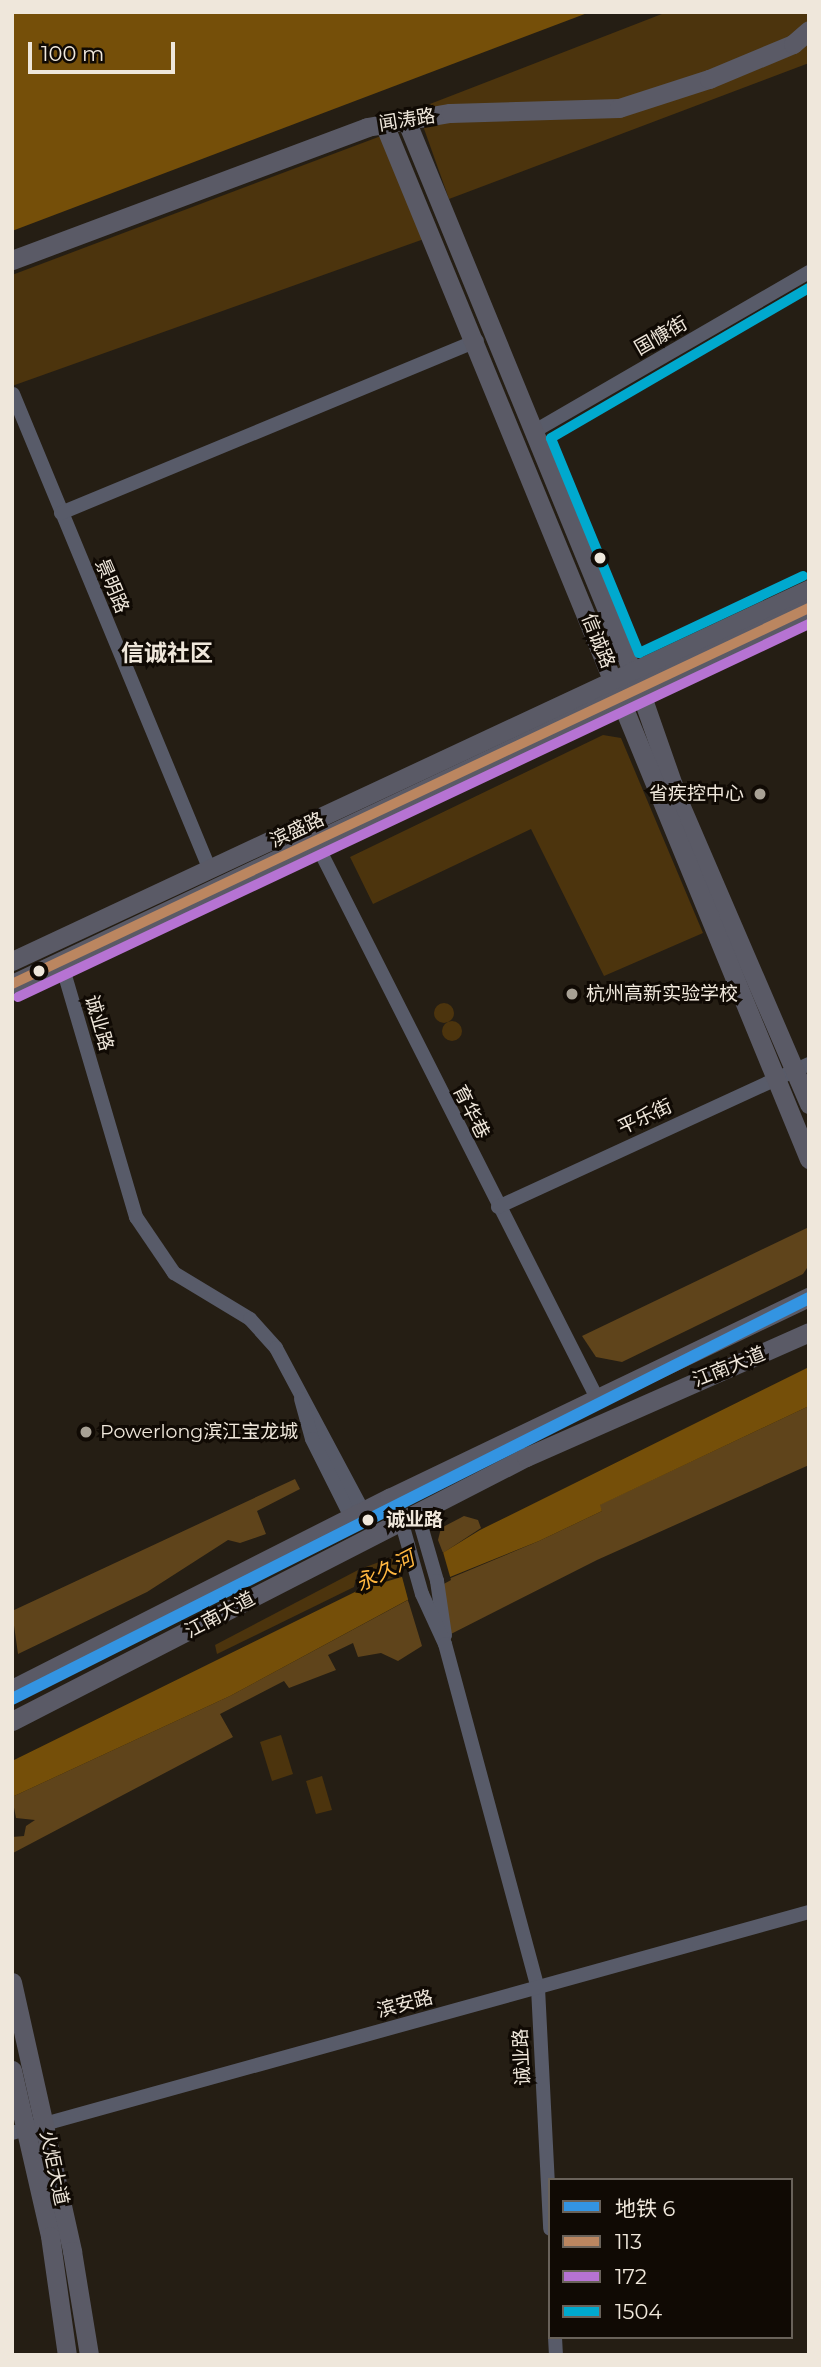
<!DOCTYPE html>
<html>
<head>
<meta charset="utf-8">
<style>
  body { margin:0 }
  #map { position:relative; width:821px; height:2367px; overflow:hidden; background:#251e14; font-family:Montserrat,"Noto Sans SC",sans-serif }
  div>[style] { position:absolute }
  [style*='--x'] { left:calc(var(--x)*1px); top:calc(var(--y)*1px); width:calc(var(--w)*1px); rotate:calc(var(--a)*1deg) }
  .green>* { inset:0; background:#4c340d }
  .round { border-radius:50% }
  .forest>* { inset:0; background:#5f441b }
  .water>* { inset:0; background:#754f09 }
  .pier>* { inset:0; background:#251e14 }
  .minor>* { height:14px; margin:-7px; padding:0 7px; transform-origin:7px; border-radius:7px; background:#585b69 }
  .major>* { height:19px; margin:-9.5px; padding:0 9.5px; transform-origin:9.5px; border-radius:9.5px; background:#5a5a66 }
  .bus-1>* { height:10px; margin:-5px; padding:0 5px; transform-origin:5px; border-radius:5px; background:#bb8660 }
  .bus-2>* { height:10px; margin:-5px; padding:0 5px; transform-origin:5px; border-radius:5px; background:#b673d3 }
  .bus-3>* { height:10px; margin:-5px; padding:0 5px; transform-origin:5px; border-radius:5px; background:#00a9ce }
  .metro-1>* { height:12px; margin:-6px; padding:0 6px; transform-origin:6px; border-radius:6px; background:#3394e2 }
  .dots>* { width:19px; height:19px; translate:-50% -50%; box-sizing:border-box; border:4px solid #100a04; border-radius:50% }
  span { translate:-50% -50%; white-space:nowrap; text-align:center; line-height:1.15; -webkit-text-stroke:6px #100a04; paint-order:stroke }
  .street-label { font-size:19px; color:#efe7db }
  .poi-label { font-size:19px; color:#efe7db }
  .right { translate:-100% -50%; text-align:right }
  .left { translate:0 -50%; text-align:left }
  .stop-label { font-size:19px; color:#efe7db; font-weight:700 }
  .water-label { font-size:21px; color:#ffb740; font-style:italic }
  .quarter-label { font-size:23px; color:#efe7db; font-weight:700 }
  .frame { position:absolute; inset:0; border:14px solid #efe7db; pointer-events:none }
  .legend { position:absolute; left:548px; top:2178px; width:245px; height:161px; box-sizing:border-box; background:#100a04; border:2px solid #69625a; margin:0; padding:9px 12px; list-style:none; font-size:21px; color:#efe7db }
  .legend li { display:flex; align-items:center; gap:14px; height:35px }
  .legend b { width:35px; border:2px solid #69625a }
  .scale { position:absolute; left:28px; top:42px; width:147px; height:32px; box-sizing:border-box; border:4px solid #efe7db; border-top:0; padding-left:9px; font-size:21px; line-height:24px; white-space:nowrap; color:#efe7db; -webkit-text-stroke:5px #100a04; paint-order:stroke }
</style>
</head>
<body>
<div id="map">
  <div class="green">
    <i style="clip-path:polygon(667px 12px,809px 12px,809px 63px,449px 199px,417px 109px)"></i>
    <i style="clip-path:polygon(381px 136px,424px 239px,12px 386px,12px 275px)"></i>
    <i style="clip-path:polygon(603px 735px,621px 738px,703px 933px,604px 976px,531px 829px,373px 904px,350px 857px)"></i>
    <i class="round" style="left:434px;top:1003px;width:20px;height:20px"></i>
    <i class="round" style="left:442px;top:1021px;width:20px;height:20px"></i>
    <i style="clip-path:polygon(390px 1558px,398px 1562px,402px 1575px,361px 1587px,363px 1568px)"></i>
    <i style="clip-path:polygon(358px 1570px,354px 1587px,217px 1654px,215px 1645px)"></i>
    <i style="clip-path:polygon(281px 1735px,293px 1774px,272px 1781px,260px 1742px)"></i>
    <i style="clip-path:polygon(322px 1776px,332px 1810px,316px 1814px,306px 1781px)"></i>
  </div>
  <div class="forest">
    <i style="clip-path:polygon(809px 1227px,809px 1265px,803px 1274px,622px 1362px,596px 1357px,582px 1336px)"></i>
    <i style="clip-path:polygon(809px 1406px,809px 1465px,597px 1560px,449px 1635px,441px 1582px,539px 1541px,602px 1511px,599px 1505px)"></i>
    <i style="clip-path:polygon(295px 1479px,300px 1489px,257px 1511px,266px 1534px,240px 1543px,228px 1540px,147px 1592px,18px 1654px,12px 1611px)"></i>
    <i style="clip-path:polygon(464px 1516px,478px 1520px,481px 1528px,443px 1553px,438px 1540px,441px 1528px)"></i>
    <i style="clip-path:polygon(408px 1600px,422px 1646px,398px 1661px,381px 1653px,358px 1657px,353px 1643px,328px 1655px,336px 1670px,289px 1688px,284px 1681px,220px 1714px,233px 1737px,13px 1853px,12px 1837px,24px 1836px,26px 1826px,35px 1820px,16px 1818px,12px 1797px,230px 1696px)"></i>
  </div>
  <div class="water">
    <i style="clip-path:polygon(12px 12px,590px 12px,12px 231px)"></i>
    <i style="clip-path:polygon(809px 1367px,807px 1407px,600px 1505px,602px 1511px,539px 1541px,450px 1577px,230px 1696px,12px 1797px,12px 1761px,361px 1589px,405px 1576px,480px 1530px)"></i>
  </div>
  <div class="pier">
    <i style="clip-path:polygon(443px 1552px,451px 1580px,409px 1603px,401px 1573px)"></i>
  </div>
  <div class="minor">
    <i style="--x:13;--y:394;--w:515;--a:67.52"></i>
    <i style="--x:533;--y:432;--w:319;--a:-30.1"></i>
    <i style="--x:61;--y:513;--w:450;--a:-22.5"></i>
    <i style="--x:315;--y:841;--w:624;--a:63.15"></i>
    <i style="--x:61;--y:962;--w:266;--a:73.6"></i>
    <i style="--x:136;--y:1217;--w:68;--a:55.8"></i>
    <i style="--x:174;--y:1273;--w:89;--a:31.2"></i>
    <i style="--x:250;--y:1319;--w:39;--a:48"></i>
    <i style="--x:276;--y:1348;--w:185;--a:61.9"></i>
    <i style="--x:498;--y:1207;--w:342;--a:-24.7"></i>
    <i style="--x:301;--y:1399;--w:41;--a:74.6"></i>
    <i style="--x:312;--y:1439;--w:87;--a:63.4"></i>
    <i style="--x:417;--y:1512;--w:72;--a:73.8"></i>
    <i style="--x:437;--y:1581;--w:55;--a:81.6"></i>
    <i style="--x:401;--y:1520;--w:77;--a:74.2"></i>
    <i style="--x:422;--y:1594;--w:55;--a:65.3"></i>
    <i style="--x:445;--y:1644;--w:356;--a:74.9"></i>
    <i style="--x:538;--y:1988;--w:241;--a:87.1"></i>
    <i style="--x:12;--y:2133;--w:827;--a:-15.5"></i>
    <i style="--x:555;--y:2337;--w:18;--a:87"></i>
  </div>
  <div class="major">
    <i style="--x:406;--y:120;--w:614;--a:67.7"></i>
    <i style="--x:639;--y:688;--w:121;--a:70.7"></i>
    <i style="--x:679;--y:802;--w:329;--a:66.7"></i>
    <i style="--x:384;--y:124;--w:1119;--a:67.68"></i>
    <i style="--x:12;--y:260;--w:379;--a:-20.5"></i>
    <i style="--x:367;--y:127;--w:84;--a:-9.6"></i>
    <i style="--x:450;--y:113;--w:169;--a:-1.7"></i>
    <i style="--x:619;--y:108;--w:95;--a:-17.9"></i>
    <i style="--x:709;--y:79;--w:91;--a:-22.6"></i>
    <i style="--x:793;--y:44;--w:21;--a:-41"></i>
    <i style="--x:12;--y:961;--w:880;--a:-25.02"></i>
    <i style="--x:12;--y:984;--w:881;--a:-25.26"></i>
    <i style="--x:12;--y:1689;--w:423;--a:-26.9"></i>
    <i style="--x:389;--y:1498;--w:466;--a:-25.6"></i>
    <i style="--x:12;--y:1721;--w:578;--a:-27.19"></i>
    <i style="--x:526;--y:1457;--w:309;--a:-23.8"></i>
    <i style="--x:12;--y:1982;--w:276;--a:77.4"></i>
    <i style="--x:72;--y:2251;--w:105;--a:80.7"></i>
    <i style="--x:12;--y:2070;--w:170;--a:77.1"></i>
    <i style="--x:50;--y:2236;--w:120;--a:81.9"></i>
  </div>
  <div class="bus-1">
    <i style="--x:12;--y:984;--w:881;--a:-25.26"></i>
  </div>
  <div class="bus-2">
    <i style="--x:18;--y:997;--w:875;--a:-25.25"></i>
  </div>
  <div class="bus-3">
    <i style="--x:803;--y:576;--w:181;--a:154.8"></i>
    <i style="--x:639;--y:653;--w:232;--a:-112.3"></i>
    <i style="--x:551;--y:438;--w:298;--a:-30.2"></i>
  </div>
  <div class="metro-1">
    <i style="--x:12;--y:1699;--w:892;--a:-26.71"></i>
  </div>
  <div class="dots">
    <i style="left:600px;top:558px;background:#efe7db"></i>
    <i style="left:760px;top:794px;background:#a8a195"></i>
    <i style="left:39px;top:971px;background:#efe7db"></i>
    <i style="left:572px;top:994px;background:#a8a195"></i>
    <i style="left:86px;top:1432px;background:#a8a195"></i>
    <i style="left:368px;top:1520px;background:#efe7db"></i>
  </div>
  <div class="street-label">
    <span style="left:407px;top:120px;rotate:-9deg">闻涛路</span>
    <span style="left:661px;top:336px;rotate:-30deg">国慷街</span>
    <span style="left:112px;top:586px;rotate:67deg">景明路</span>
    <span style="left:598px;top:641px;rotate:68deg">信诚路</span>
    <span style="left:297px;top:830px;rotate:-25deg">滨盛路</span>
    <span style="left:99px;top:1023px;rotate:74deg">诚业路</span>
    <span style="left:471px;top:1112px;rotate:63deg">育华巷</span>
    <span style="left:645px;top:1117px;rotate:-25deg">平乐街</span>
    <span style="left:729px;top:1367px;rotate:-22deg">江南大道</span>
    <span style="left:220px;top:1615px;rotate:-28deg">江南大道</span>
    <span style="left:405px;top:2004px;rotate:-15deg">滨安路</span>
    <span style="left:522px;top:2057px;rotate:-93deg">诚业路</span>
    <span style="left:54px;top:2168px;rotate:78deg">火炬大道</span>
  </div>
  <div class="poi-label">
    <span class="right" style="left:744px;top:794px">省疾控中心</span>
    <span class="left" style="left:586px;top:994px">杭州高新实验学校</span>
    <span class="left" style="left:100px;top:1432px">Powerlong滨江宝龙城</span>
  </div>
  <div class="stop-label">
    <span class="left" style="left:386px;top:1520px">诚业路</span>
  </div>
  <div class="water-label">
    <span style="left:385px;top:1571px;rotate:-27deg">永久河</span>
  </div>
  <div class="quarter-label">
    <span style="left:167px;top:653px">信诚社区</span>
  </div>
  <div class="frame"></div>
  <ul class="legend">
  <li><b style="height:9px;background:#3394e2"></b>地铁 6</li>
  <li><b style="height:9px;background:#bb8660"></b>113</li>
  <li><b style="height:9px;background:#b673d3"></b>172</li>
  <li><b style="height:9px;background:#00a9ce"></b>1504</li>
  </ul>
  <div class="scale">100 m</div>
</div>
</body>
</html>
